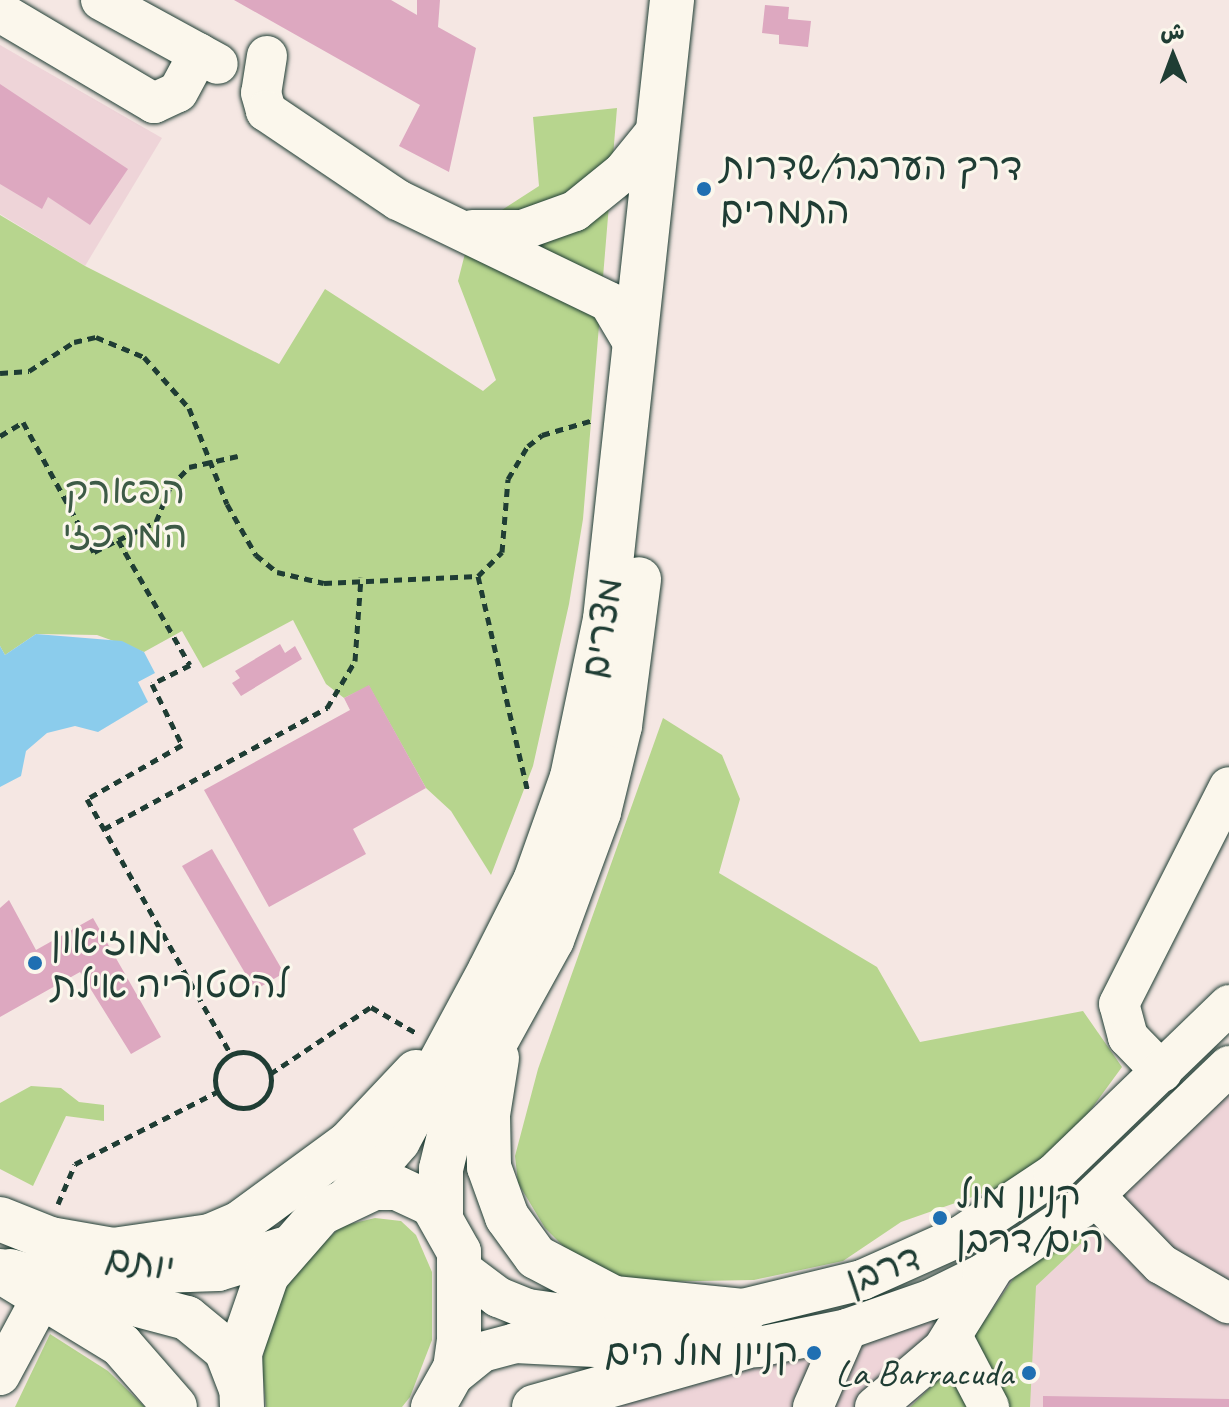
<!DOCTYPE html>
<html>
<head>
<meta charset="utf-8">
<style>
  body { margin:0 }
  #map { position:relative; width:1229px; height:1407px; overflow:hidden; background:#f5e7e3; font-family:Caveat,"Playpen Sans Arabic","Playpen Sans Hebrew",sans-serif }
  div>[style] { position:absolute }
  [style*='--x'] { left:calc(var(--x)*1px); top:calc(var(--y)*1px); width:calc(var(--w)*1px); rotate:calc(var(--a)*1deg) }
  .built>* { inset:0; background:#eed4d8 }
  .green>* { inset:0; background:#b7d58e }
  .water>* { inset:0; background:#8bccec }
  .building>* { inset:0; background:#dda8c0 }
  .path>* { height:5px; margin-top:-2.5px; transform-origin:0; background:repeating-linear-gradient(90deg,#1f3d34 0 8px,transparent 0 14px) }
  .path>.ring { margin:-2.5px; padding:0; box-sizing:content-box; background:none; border:5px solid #1f3d34; border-radius:50% }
  .roads { filter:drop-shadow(0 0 2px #1f3d34) drop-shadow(0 0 2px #1f3d34) }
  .minor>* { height:40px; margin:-20px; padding:0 20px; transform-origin:20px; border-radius:20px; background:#fbf7ec }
  .major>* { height:44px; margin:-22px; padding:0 22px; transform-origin:22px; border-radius:22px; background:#fbf7ec }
  .highway>* { height:44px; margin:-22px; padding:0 22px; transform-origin:22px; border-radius:22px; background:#fbf7ec }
  .dots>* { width:22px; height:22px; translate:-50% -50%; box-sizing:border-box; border:4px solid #fbf7ec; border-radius:50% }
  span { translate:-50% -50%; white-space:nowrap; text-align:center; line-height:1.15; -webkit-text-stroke:6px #fbf7ec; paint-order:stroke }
  .poi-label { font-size:38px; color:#1f3d34 }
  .left { translate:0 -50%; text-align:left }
  .right { translate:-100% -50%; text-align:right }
  .park-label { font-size:38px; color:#3d5b46 }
  .street-label { font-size:38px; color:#1f3d34 }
  .north { position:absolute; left:1133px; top:16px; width:80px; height:80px; -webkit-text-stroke:6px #fbf7ec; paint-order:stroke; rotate:359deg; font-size:22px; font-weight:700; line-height:32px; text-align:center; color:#1f3d34 }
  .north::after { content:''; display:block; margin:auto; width:28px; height:36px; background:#1f3d34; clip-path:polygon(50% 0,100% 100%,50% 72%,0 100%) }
</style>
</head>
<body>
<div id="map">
  <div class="built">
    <i style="clip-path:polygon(0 45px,162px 138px,85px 266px,0 214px)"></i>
    <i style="clip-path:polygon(1229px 1080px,1229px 1407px,555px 1407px,928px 1309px)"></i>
  </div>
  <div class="green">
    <i style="clip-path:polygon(617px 108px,583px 519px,569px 604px,533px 766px,491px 875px,451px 811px,426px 788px,369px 686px,344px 698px,326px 684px,293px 620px,203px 668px,182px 631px,144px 652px,97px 635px,36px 634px,5px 655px,0 646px,0 215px,85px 266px,279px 364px,325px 289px,483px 391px,496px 380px,458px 281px,471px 230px,539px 186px,533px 117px)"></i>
    <i style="clip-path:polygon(663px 718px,722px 755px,740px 799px,719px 873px,877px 967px,920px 1042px,1083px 1011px,1122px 1067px,1081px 1123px,1018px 1181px,901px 1222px,843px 1261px,754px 1280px,643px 1282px,617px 1276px,565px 1248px,545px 1228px,518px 1183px,515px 1156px,538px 1069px)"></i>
    <i style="clip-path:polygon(31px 1086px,61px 1088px,79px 1102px,104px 1105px,104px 1121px,66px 1116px,33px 1186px,0 1169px,0 1103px)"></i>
    <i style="clip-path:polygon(375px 1218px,401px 1221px,416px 1235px,432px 1272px,432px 1340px,410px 1397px,402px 1407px,266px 1407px,262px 1363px,270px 1316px,290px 1273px,342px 1226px)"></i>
    <i style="clip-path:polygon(1078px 1230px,1086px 1239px,1036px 1286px,1030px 1407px,910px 1407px,954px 1365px,1020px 1269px)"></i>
    <i style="clip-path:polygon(50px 1334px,108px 1371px,145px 1407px,15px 1407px)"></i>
  </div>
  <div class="water">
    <i style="clip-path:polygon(36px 634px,122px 641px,144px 652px,155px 673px,138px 682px,148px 702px,98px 732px,75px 726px,47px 733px,26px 751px,21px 776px,0 787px,0 646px,5px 655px)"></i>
  </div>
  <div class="building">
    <i style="clip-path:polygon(234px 0,391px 0,417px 15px,417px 0,440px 0,438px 27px,476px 48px,449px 172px,399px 146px,420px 105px)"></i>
    <i style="clip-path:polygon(765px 5px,789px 7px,788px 19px,811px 21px,808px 47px,779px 44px,779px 35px,762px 33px)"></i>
    <i style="clip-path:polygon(0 84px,128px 169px,90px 225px,48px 197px,42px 209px,0 184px)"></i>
    <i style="clip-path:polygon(280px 644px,285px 653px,295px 646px,302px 659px,241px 696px,232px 683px,240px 678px,235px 671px)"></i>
    <i style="clip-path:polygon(369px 685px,426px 788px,353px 829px,366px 854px,269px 907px,204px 790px,350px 710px,344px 698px)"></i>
    <i style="clip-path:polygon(212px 849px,284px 973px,255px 990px,182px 866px)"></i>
    <i style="clip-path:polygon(9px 900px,36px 950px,93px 918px,161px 1037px,131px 1054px,80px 972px,0 1017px,0 908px)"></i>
    <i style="clip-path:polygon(1043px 1396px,1229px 1399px,1229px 1407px,1043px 1407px)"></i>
  </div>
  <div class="path">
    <i style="--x:0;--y:373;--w:29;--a:-4"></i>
    <i style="--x:29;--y:371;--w:54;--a:-32.8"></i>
    <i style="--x:74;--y:342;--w:23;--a:-13"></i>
    <i style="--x:96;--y:337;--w:52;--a:22.6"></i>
    <i style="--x:144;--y:357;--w:68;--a:48.6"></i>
    <i style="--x:189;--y:408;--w:103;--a:68.4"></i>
    <i style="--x:227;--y:504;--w:59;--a:60.4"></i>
    <i style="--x:256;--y:555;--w:27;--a:39"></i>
    <i style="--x:277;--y:572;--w:48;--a:13.2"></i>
    <i style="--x:324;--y:583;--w:154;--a:-2.6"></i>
    <i style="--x:478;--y:576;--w:34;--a:-45"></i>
    <i style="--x:502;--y:552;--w:73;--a:-85.3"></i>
    <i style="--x:508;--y:479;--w:39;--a:-59"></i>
    <i style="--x:528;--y:446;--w:18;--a:-38"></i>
    <i style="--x:542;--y:435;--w:53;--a:-16.4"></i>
    <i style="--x:0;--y:436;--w:27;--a:-31"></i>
    <i style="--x:23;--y:422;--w:148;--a:61.4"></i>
    <i style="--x:94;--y:552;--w:27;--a:-27"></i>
    <i style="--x:118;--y:540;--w:144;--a:60.1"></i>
    <i style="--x:190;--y:665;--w:42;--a:153.4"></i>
    <i style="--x:152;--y:684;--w:68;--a:63.8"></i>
    <i style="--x:182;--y:745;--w:109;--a:150.4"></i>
    <i style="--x:87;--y:799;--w:294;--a:60.6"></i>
    <i style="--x:118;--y:540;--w:42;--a:-25.3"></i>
    <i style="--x:156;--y:522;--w:38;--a:-68"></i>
    <i style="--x:170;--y:487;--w:28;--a:-46"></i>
    <i style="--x:189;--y:467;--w:50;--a:-12.7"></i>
    <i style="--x:478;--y:576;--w:222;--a:77"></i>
    <i style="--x:104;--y:829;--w:254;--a:-28.5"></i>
    <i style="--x:327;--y:708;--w:55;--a:-59.2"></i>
    <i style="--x:355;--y:661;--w:84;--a:-85.9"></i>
    <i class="ring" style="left:215px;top:1052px;width:51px;height:51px"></i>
    <i style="--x:270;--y:1074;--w:121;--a:-33.6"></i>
    <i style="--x:371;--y:1007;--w:54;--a:29.9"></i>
    <i style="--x:58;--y:1204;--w:43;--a:-67"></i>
    <i style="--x:75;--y:1164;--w:159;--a:-26.9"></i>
  </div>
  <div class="roads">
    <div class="minor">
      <i style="--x:101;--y:0;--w:133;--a:28.7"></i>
      <i style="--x:0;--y:12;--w:179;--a:30.6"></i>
      <i style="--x:154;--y:103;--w:26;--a:-25"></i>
      <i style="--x:178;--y:92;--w:44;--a:-61.7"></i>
      <i style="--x:267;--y:56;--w:37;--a:99"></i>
      <i style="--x:261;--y:93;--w:19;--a:74"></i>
      <i style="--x:266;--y:111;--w:159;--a:34"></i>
      <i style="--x:398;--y:200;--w:234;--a:25.8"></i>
      <i style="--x:609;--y:302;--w:51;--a:59.4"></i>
      <i style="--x:472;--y:230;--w:50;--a:0"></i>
      <i style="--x:522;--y:230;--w:56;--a:-19.7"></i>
      <i style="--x:575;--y:211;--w:62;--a:-39.1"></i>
      <i style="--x:623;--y:172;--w:55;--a:-50.9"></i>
      <i style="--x:1162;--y:1072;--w:49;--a:-134.2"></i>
      <i style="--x:1128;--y:1037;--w:34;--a:-105"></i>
      <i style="--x:1119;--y:1004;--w:243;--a:-63.1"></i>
      <i style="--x:1095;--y:1196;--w:95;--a:45.9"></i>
      <i style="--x:1161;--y:1264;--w:78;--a:30.2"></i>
      <i style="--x:462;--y:1270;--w:45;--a:36.9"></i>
      <i style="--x:498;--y:1297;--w:32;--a:22"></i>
      <i style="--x:528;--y:1309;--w:85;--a:8.1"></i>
      <i style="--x:612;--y:1321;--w:90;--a:-1.3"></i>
      <i style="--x:702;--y:1319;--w:165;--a:-13.7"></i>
      <i style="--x:862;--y:1280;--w:108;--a:-24"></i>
      <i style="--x:961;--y:1236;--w:112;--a:-33.7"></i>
      <i style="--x:1054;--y:1174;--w:243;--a:-44"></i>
      <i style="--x:953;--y:1338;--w:78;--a:62.4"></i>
      <i style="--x:0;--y:1375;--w:91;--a:-61.7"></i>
      <i style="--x:450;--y:1378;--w:41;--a:-39.1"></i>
      <i style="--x:482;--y:1352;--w:34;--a:-15"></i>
      <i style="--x:515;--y:1343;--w:180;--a:2.9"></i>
      <i style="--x:695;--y:1352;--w:63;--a:-4.5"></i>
      <i style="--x:758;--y:1347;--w:91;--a:-11.4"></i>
      <i style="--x:847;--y:1329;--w:88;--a:-19.3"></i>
      <i style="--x:930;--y:1300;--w:59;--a:-26.1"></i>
      <i style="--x:983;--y:1274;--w:118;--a:-34"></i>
      <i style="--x:1081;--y:1208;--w:205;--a:-43.8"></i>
      <i style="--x:813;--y:1407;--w:85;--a:-66.4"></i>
      <i style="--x:875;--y:1407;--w:89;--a:-40.5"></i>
      <i style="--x:943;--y:1349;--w:97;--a:-58.1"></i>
    </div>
    <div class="major">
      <i style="--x:0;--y:1219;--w:100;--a:21.7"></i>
      <i style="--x:93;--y:1256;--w:69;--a:12.6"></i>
      <i style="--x:160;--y:1271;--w:58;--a:-2"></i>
      <i style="--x:218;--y:1269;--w:69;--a:-16.9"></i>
      <i style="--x:10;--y:1271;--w:183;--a:14.9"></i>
      <i style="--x:187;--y:1318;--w:50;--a:39.4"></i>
      <i style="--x:226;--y:1350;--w:39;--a:69"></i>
    </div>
    <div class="highway">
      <i style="--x:497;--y:1058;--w:58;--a:99"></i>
      <i style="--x:488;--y:1115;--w:52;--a:88.9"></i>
      <i style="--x:489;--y:1167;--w:53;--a:70.2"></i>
      <i style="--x:507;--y:1217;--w:49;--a:54.1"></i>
      <i style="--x:536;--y:1257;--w:88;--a:27.7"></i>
      <i style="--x:614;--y:1298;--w:132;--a:5.7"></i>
      <i style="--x:349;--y:1198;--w:75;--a:-49.3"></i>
      <i style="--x:398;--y:1141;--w:194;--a:-61.7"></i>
      <i style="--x:490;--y:970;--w:100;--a:-63.2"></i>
      <i style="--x:535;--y:881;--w:110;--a:-70.4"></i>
      <i style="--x:572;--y:777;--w:161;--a:-78.2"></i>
      <i style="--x:605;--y:619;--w:623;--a:-83.82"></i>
      <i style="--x:441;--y:1214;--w:45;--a:-90"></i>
      <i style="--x:441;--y:1169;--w:51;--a:-76.5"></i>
      <i style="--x:453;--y:1119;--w:205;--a:-61.1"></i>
      <i style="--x:552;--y:940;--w:136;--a:-69.8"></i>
      <i style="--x:599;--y:812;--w:89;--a:-76.3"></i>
      <i style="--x:620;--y:726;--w:148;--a:-82.6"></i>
      <i style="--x:50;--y:1239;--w:64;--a:9.9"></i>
      <i style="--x:113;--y:1250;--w:98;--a:-8.2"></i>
      <i style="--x:210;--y:1236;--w:33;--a:-23"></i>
      <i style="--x:240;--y:1223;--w:134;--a:-36.2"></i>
      <i style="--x:348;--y:1144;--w:99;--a:-46.6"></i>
      <i style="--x:0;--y:1271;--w:142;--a:31.4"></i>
      <i style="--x:121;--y:1345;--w:82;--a:48.9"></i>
      <i style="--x:242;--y:1407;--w:54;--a:-92.1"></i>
      <i style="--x:240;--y:1353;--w:83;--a:-70.9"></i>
      <i style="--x:267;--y:1275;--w:82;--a:-48.9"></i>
      <i style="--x:321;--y:1213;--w:59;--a:-25.3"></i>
      <i style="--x:374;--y:1188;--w:23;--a:0"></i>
      <i style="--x:397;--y:1188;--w:38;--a:25"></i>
      <i style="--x:432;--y:1204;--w:55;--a:60.6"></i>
      <i style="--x:459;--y:1252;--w:88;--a:90"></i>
      <i style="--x:459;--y:1340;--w:28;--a:98"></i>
      <i style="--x:455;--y:1368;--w:45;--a:119.4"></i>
      <i style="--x:534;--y:1407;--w:217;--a:-15.8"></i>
    </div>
  </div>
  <div class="dots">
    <i style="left:704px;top:189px;background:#1f6fb2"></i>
    <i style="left:35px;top:963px;background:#1f6fb2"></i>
    <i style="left:940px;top:1218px;background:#1f6fb2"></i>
    <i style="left:814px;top:1353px;background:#1f6fb2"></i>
    <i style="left:1029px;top:1373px;background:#1f6fb2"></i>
  </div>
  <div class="poi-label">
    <span class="left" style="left:720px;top:189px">דרך הערבה/שדרות<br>התמרים</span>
    <span class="left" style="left:51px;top:963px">מוזיאון<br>להסטוריה אילת</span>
    <span class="left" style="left:956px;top:1218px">קניון מול<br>הים/דרבן</span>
    <span class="right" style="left:798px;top:1353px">קניון מול הים</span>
    <span class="right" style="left:1013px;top:1373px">La Barracuda</span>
  </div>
  <div class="park-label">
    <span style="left:125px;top:513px">הפארק<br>המרכזי</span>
  </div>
  <div class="street-label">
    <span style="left:602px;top:628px;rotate:-81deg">מצרים</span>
    <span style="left:140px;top:1263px;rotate:9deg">יותם</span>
    <span style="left:883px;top:1269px;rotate:-20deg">דרבן</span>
  </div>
  <div class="north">ش</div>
</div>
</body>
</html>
